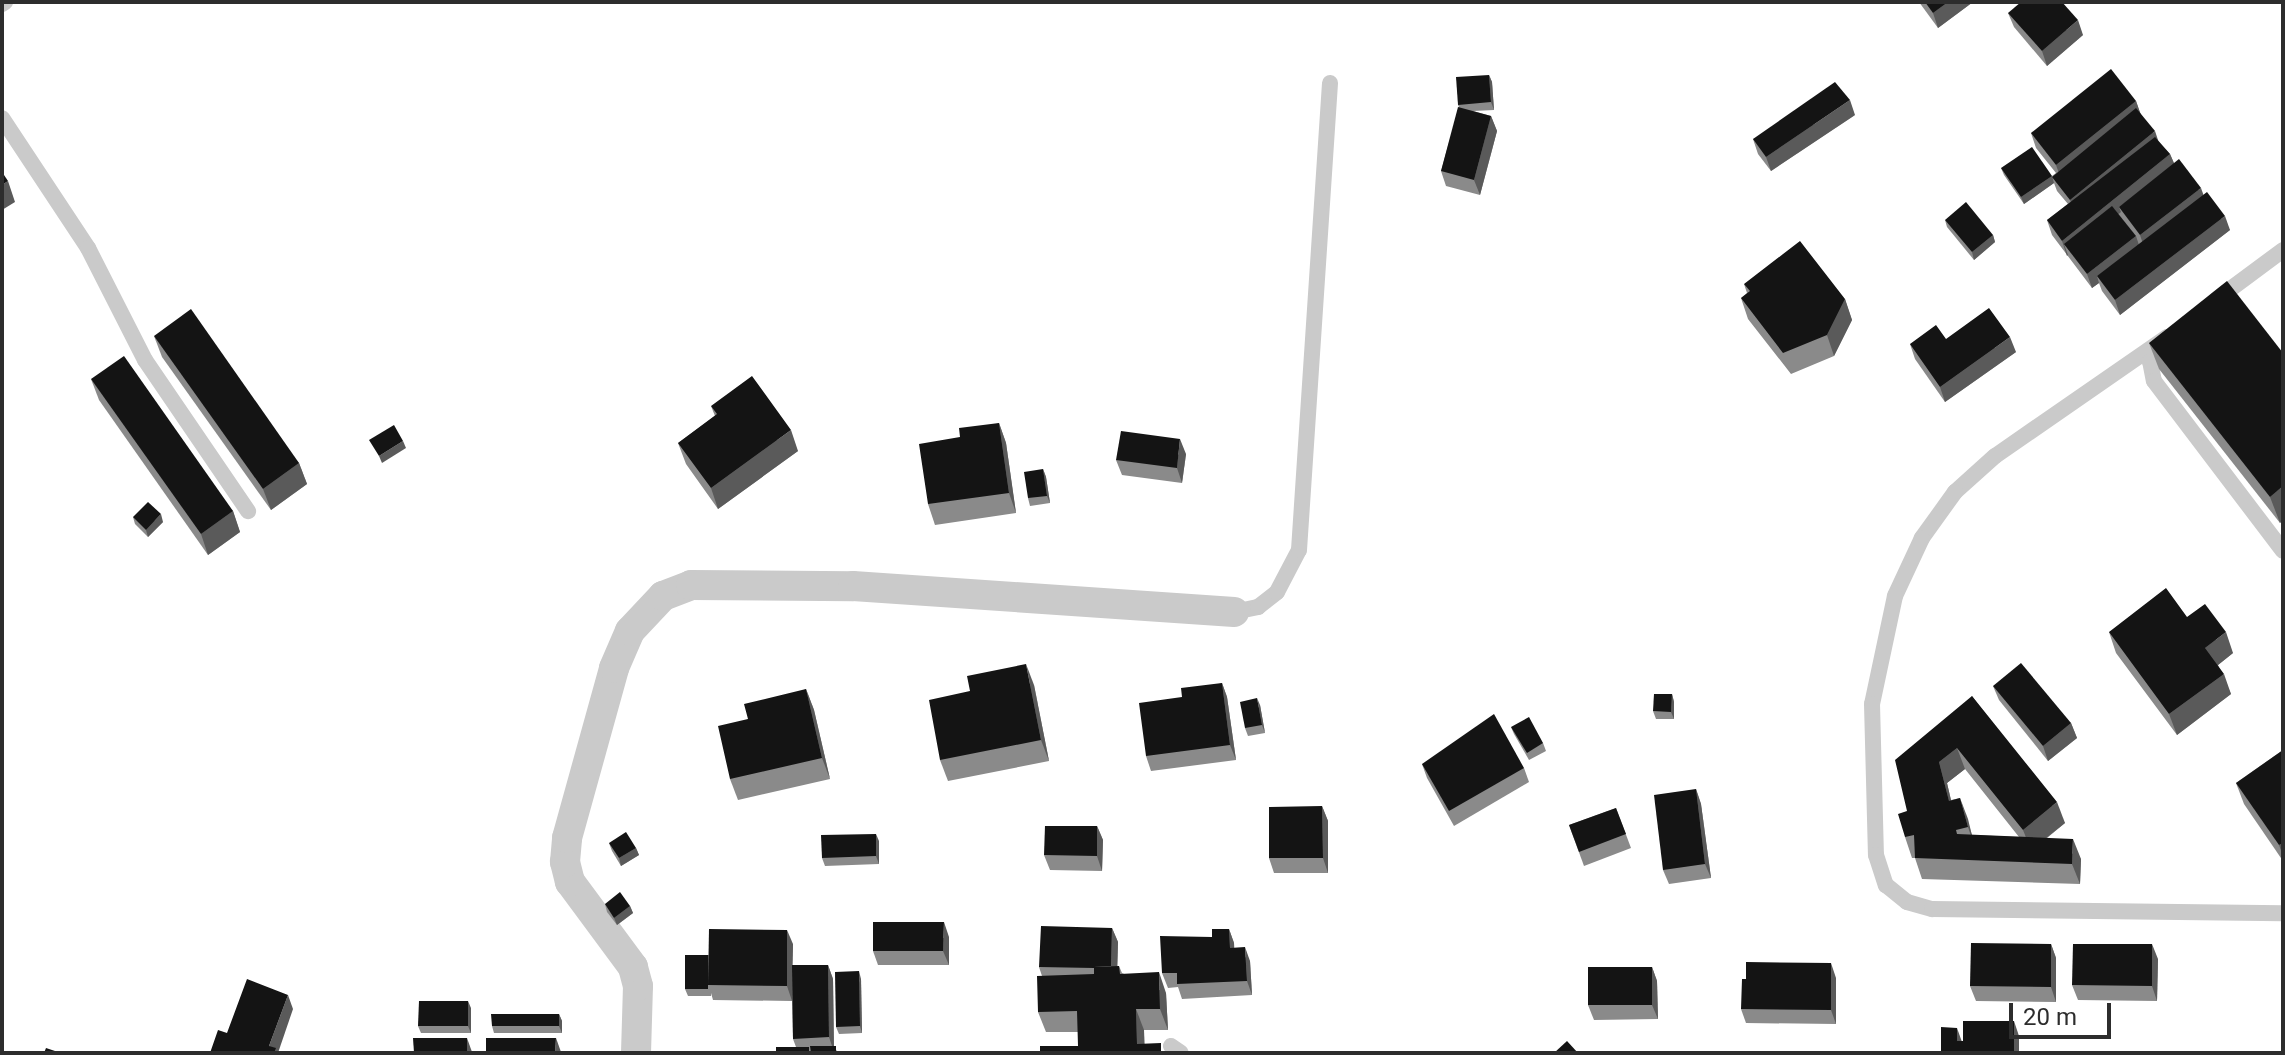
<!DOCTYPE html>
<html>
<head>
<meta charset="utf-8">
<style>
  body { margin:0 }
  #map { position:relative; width:2285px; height:1055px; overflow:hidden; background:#fff; font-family:Roboto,sans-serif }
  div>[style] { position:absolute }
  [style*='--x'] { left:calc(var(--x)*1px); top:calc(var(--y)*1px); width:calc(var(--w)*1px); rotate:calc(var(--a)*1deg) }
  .service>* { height:16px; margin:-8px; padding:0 8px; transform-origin:8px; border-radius:8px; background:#cacaca }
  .minor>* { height:30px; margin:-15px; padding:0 15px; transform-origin:15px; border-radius:15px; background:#cacaca }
  .wall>* { inset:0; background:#8a8a8a }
  .shaded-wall>* { inset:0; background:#5a5a5a }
  .building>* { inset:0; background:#141414 }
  span { translate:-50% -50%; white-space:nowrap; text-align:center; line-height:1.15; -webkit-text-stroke:8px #fff; paint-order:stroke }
  .frame { position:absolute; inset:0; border:4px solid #2d2d2d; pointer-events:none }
  .scale { position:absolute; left:2009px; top:1003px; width:102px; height:36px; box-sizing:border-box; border:4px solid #2d2d2d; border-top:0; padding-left:10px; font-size:24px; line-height:28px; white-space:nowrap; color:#2d2d2d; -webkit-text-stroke:6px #fff; paint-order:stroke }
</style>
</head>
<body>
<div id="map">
  <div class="service">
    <i style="--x:2;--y:4;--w:4;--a:-34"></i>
    <i style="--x:2;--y:118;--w:156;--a:56.5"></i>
    <i style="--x:88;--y:248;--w:126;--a:63"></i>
    <i style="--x:145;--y:360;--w:183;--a:55.7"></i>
    <i style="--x:2217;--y:299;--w:82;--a:-36.6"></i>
    <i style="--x:2167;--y:337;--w:209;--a:145.3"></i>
    <i style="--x:1995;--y:456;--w:54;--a:138"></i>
    <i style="--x:1955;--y:492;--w:57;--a:125.7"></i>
    <i style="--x:1922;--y:538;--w:64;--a:115"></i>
    <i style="--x:1895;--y:596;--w:110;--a:102"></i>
    <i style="--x:1872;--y:704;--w:151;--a:88.5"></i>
    <i style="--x:1876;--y:855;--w:32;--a:72"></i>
    <i style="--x:1886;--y:885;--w:27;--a:39"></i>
    <i style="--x:1907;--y:902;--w:26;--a:16"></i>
    <i style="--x:1932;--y:909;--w:351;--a:0.7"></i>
    <i style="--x:2159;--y:347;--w:17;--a:123"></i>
    <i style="--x:2150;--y:361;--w:20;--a:79"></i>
    <i style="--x:2154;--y:381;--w:213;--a:52.8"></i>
    <i style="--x:1234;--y:612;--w:25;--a:-12"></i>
    <i style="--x:1258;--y:607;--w:24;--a:-38"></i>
    <i style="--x:1277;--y:592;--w:47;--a:-62.4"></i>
    <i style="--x:1299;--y:550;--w:468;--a:-86.2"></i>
    <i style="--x:1171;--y:1046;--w:12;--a:35"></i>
  </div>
  <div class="minor">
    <i style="--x:636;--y:1053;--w:67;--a:-88.3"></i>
    <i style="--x:638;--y:986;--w:20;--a:-105"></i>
    <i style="--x:633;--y:967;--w:106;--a:-126.5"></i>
    <i style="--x:570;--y:882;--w:21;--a:-104"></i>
    <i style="--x:565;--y:862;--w:24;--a:-85"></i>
    <i style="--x:567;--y:838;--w:176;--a:-74.5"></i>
    <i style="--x:614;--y:668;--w:40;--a:-66.6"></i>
    <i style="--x:630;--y:631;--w:48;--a:-46.7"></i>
    <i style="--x:663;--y:596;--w:30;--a:-21"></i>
    <i style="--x:691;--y:585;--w:162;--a:0.4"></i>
    <i style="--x:853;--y:586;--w:382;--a:3.9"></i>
  </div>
  <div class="wall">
    <i style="clip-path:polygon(1919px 2px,1973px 2px,1938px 28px)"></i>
    <i style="clip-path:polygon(2008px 13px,2083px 35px,2047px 66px,2014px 27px)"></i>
    <i style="clip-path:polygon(1489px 75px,1492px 82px,1494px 110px,1473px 111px,1491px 116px,1497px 131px,1480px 195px,1446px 186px,1441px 171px,1459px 107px,1458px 105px)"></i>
    <i style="clip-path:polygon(2136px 101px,2140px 113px,2158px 141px,2170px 154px,2174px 163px,2203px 195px,2230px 230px,2120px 315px,2102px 291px,2099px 283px,2092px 288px,2052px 235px,2047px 220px,2068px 204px,2057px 191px,2054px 183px,2024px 204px,2004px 175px,2001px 168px,2052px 176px,2056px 173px,2036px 148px,2031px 133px)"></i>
    <i style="clip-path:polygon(1855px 115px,1771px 171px,1758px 154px,1753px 139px)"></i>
    <i style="clip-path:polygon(1945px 220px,1993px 235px,1995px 242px,1974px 260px,1947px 227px)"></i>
    <i style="clip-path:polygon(1744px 284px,1845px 299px,1852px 320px,1834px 356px,1791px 374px,1748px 319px,1741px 298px,1747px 293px)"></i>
    <i style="clip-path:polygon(154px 336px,299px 463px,307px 484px,271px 510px,162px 357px)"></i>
    <i style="clip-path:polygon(1946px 339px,2016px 352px,1945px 402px,1915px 359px,1910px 344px)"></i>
    <i style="clip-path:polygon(2149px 343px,2283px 353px,2280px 523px,2159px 369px)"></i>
    <i style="clip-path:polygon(91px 379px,233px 511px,240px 532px,208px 555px,99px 400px)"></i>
    <i style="clip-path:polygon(711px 406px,798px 451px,718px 509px,686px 464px,678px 443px,715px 416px)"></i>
    <i style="clip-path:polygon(999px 423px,1006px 443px,1016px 513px,935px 525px,928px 504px,960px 437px)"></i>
    <i style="clip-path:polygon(1186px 454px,1182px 483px,1122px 475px,1116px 460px)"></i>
    <i style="clip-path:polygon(1043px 469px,1046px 477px,1050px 503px,1030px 506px,1028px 498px)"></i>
    <i style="clip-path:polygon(133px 517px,163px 522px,148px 537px,135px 524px)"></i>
    <i style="clip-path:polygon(2187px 617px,2233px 653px,2218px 665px,2231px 694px,2177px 735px,2116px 653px,2109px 632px)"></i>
    <i style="clip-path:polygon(1222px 683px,1227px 697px,1236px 760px,1151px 771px,1146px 756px,1182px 697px)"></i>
    <i style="clip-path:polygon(1034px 685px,1049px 761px,948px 781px,940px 760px,970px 691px)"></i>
    <i style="clip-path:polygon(1993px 686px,2071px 723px,2077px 738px,2048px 761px,1999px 700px)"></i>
    <i style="clip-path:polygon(806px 689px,814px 710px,830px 779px,738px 800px,730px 779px,748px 719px)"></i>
    <i style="clip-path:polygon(1672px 694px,1674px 702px,1674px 719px,1656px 719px,1653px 711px)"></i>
    <i style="clip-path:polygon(evenodd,1972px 696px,2065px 823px,2047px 838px,2081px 859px,2080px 884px,1922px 879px,1915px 858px,1912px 858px,1905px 837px,1907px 811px,1972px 696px,1965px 769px,2019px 837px,1972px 835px,1960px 798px,1951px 800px,1947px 783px,1965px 769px)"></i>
    <i style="clip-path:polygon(1260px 705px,1265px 733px,1248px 736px,1245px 728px)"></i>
    <i style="clip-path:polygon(1511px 727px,1543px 743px,1546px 751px,1529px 760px,1514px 734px)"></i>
    <i style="clip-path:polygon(2283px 750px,2283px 861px,2244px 804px,2236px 783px)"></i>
    <i style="clip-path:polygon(1422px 764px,1524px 768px,1529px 782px,1454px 826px,1427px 778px)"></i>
    <i style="clip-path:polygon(1696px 789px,1701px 804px,1711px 878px,1669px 884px,1663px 870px)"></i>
    <i style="clip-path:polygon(1322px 806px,1328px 821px,1328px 873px,1274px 873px,1269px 858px)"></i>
    <i style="clip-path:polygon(1616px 808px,1631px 848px,1584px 866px,1569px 825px)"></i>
    <i style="clip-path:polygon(1097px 826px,1103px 840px,1102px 871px,1050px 870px,1044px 855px)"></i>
    <i style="clip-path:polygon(879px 841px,879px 864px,825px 866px,822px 858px)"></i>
    <i style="clip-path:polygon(609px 843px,636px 848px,639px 855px,621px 866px,612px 851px)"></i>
    <i style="clip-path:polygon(605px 904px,630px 906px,633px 913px,617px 925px,607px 912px)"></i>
    <i style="clip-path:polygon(1112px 928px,1118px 942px,1117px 966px,1119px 966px,1122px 973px,1166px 993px,1168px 1030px,1144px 1030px,1144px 1044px,1078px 1046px,1078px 1032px,1046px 1032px,1038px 1012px,1042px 976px,1039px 967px)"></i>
    <i style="clip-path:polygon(1229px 929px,1234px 943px,1234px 948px,1250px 961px,1252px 995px,1182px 999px,1178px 987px,1168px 988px,1162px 973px,1212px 937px)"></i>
    <i style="clip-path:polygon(949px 937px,949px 965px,878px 965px,873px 951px)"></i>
    <i style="clip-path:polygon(793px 944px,792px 965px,828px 965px,833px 979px,834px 1046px,838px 1053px,776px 1053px,796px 1047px,793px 1039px,792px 1001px,713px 1000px,711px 993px,711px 996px,688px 996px,685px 989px,708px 955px)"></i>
    <i style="clip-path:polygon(2051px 944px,2056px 958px,2056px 1002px,1976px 1001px,1970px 986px)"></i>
    <i style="clip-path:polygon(2158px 959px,2157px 1001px,2078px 1000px,2072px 985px)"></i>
    <i style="clip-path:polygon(1652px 967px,1657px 981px,1658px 1019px,1594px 1020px,1588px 1005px)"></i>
    <i style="clip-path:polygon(1836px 978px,1836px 1024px,1746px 1023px,1741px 1009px)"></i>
    <i style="clip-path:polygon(861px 979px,862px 1033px,839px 1034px,836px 1027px)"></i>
    <i style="clip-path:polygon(471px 1008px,471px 1033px,421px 1033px,418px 1026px)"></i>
    <i style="clip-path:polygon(559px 1014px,562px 1021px,562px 1033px,494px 1033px,492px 1026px)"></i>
  </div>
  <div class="shaded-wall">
    <i style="clip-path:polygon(1948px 2px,1973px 2px,1938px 28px,1933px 13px)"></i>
    <i style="clip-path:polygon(2078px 20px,2083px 35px,2047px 66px,2042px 51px)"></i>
    <i style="clip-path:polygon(1489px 75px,1492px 82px,1494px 110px,1491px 102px)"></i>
    <i style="clip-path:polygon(1850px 100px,1855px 115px,1771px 171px,1766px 157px)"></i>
    <i style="clip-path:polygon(2136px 101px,2141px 115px,2061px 179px,2056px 165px)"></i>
    <i style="clip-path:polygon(1491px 116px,1497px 131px,1480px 195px,1474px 180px)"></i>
    <i style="clip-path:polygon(2155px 131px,2160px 146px,2076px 214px,2070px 200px)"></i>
    <i style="clip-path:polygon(2170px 154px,2176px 168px,2119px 207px,2121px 212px,2071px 253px,2064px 244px,2068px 255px,2067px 256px,2062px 241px)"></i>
    <i style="clip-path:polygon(2052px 176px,2054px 183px,2024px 204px,2021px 197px)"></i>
    <i style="clip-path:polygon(8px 181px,15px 202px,2px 210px,2px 185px)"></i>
    <i style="clip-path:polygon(2201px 188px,2206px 202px,2145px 250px,2140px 235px)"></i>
    <i style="clip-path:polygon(2225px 216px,2230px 230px,2120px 315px,2115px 300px)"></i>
    <i style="clip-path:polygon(1993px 235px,1995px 242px,1974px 260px,1972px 252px)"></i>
    <i style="clip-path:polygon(2136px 236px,2141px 251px,2097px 276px,2099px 283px,2092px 288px,2087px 274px)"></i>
    <i style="clip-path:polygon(1845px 299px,1852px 320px,1834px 356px,1827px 335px)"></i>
    <i style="clip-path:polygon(2010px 337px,2016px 352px,1945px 402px,1940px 387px)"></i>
    <i style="clip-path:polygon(999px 423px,1006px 443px,1016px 513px,1009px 493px)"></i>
    <i style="clip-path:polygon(791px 430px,798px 451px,718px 509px,711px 488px)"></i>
    <i style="clip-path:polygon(1180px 439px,1186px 454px,1182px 483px,1177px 468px)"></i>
    <i style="clip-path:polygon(403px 441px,406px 448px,382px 463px,379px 456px)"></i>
    <i style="clip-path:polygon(299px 463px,307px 484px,271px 510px,263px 489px)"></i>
    <i style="clip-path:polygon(1043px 469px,1046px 477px,1050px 503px,1047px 496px)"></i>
    <i style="clip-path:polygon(2283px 486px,2283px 521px,2280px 523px,2270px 497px)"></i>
    <i style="clip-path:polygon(233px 511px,240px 532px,208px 555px,201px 534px)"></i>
    <i style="clip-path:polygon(161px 514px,163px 522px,148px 537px,146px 530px)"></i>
    <i style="clip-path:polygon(2226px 632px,2233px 653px,2213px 669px,2205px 648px)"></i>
    <i style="clip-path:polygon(1026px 664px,1034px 685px,1049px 761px,1041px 740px)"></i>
    <i style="clip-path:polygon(2224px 674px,2231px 694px,2177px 735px,2169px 714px)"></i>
    <i style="clip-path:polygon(1222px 683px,1227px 697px,1236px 760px,1230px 745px)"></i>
    <i style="clip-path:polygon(806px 689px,814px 710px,830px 779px,822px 758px)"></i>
    <i style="clip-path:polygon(1672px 694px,1674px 702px,1674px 719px,1671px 712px)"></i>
    <i style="clip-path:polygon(1257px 698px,1260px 705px,1265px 733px,1262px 725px)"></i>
    <i style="clip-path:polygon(2071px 723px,2077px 738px,2048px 761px,2043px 746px)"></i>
    <i style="clip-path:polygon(1957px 748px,1965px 769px,1947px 783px,1956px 822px,1949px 801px,1939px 762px)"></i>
    <i style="clip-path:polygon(1696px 789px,1701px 804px,1711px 878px,1705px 864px)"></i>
    <i style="clip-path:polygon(1960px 798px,1968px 819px,1975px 848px,1968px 827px)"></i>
    <i style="clip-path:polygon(2057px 802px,2065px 823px,2031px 850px,2023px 830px)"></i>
    <i style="clip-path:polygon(1322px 806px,1328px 821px,1328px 873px,1323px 858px)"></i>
    <i style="clip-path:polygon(1097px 826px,1103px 840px,1102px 871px,1097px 856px)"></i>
    <i style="clip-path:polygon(876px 834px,879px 841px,879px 864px,876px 856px)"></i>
    <i style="clip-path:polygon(2073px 839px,2081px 859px,2080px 884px,2072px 864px)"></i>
    <i style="clip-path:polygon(2283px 843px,2283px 856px,2279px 845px)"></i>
    <i style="clip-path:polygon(636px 848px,639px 855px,621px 866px,619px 858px)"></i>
    <i style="clip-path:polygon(630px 906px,633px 913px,617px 925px,614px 918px)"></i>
    <i style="clip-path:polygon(944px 922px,949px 937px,949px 965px,943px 951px)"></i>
    <i style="clip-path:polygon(1112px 928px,1118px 942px,1117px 983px,1111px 969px)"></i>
    <i style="clip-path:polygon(1229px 929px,1234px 943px,1235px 962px,1230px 948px)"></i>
    <i style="clip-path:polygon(787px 930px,793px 944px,792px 1001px,787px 986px)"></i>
    <i style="clip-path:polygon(2051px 944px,2056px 958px,2056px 1002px,2051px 987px)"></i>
    <i style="clip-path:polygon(2152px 944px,2158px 959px,2157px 1001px,2152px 986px)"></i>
    <i style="clip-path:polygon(1245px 947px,1250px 961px,1252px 995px,1247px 981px)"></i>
    <i style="clip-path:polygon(1831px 963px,1836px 978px,1836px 1024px,1831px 1010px)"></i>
    <i style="clip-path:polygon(828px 965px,833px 979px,834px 1052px,829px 1037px)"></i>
    <i style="clip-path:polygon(1652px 967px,1657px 981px,1658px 1019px,1652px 1005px)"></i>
    <i style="clip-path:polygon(859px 971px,861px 979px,862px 1033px,860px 1026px)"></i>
    <i style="clip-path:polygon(1159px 972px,1166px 993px,1168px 1030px,1160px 1009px)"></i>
    <i style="clip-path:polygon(288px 995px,293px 1009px,278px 1053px,272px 1053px,269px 1046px)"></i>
    <i style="clip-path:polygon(468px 1001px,471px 1008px,471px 1033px,468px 1026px)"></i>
    <i style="clip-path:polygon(1136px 1009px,1144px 1030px,1145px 1053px,1137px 1044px)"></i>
    <i style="clip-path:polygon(559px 1014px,562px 1021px,562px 1033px,559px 1026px)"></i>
    <i style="clip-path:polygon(2014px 1021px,2019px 1036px,2019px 1053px,2014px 1053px)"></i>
    <i style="clip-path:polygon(1957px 1028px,1962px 1042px,1957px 1041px)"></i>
    <i style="clip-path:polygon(467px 1038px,472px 1052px,472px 1053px,467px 1053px)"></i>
    <i style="clip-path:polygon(556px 1038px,561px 1052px,561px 1053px,555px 1053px)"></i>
  </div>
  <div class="building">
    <i style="clip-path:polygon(1925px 2px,1948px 2px,1933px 13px)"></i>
    <i style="clip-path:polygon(2021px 2px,2062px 2px,2078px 20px,2042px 51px,2008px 13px)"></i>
    <i style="clip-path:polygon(2111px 69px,2136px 101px,2056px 165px,2031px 133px)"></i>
    <i style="clip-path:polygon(1489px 75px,1491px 102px,1458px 105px,1456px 77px)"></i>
    <i style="clip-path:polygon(1835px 82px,1850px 100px,1766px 157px,1753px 139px)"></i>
    <i style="clip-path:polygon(1458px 107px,1491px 116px,1474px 180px,1441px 171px)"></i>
    <i style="clip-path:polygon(2136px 108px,2155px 131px,2070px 200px,2052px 177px)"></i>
    <i style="clip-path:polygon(2155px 137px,2170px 154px,2062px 241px,2047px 220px)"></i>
    <i style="clip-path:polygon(2032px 147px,2052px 176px,2021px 197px,2001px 168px)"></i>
    <i style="clip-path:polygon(2179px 159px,2201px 188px,2140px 235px,2119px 207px)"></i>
    <i style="clip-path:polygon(2px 172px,8px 181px,2px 185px)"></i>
    <i style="clip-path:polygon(2207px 192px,2225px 216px,2115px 300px,2097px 276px)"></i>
    <i style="clip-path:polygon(1966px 202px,1993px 235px,1972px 252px,1945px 220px)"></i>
    <i style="clip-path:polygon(2112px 206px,2136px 236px,2087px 274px,2064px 244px)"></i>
    <i style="clip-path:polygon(1800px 241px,1845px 299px,1827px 335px,1783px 353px,1741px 298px,1750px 291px,1744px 284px)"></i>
    <i style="clip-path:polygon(2227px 281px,2283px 353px,2283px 486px,2270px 497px,2149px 343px)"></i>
    <i style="clip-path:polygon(1989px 308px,2010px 337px,1940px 387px,1910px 344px,1936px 325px,1946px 339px)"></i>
    <i style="clip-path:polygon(191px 309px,299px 463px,263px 489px,154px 336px)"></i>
    <i style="clip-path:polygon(124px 356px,233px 511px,201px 534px,91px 379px)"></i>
    <i style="clip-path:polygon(752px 376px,791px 430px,711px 488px,678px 443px,717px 414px,711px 406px)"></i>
    <i style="clip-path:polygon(999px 423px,1009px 493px,928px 504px,919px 444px,960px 437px,959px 428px)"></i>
    <i style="clip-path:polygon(394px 425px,403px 441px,379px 456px,369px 440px)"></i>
    <i style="clip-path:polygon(1121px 431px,1180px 439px,1177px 468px,1116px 460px)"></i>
    <i style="clip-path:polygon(1043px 469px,1047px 496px,1028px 498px,1024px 472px)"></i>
    <i style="clip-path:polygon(148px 502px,161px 514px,146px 530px,133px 517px)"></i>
    <i style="clip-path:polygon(2166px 588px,2187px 617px,2205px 604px,2226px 632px,2205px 648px,2224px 674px,2169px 714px,2109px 632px)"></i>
    <i style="clip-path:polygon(2021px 663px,2071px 723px,2043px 746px,1993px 686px)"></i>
    <i style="clip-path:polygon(1026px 664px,1041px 740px,940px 760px,929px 700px,970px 691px,967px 676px)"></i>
    <i style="clip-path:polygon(1222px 683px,1230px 745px,1146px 756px,1139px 703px,1182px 697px,1181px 688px)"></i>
    <i style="clip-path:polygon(806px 689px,822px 758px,730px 779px,718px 726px,748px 719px,744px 704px)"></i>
    <i style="clip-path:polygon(1654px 694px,1672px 694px,1671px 712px,1653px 711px)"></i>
    <i style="clip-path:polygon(1972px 696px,2057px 802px,2023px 830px,1957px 748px,1939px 762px,1949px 801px,1960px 798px,1968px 827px,1956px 830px,1957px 834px,2073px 839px,2072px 864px,1915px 858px,1914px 835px,1905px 837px,1898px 814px,1907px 811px,1895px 760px)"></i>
    <i style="clip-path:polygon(1257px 698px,1262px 725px,1245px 728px,1240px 702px)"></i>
    <i style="clip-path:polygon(1494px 714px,1524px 768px,1449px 811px,1422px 764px)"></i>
    <i style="clip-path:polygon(1529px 717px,1543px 743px,1527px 753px,1511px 727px)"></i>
    <i style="clip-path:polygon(2283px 750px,2283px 843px,2279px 845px,2236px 783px)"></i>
    <i style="clip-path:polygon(1696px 789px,1705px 864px,1663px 870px,1654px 795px)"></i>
    <i style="clip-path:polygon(1322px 806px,1323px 858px,1269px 858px,1269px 807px)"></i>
    <i style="clip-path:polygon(1616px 808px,1626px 834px,1579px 852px,1569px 825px)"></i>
    <i style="clip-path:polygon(1045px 826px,1097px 826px,1097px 856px,1044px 855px)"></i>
    <i style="clip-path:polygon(626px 832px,636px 848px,619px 858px,609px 843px)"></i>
    <i style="clip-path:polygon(876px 834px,876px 856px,822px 858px,821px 835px)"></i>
    <i style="clip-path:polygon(620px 892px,630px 906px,614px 918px,605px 904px)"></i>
    <i style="clip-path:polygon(873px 922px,944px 922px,943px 951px,873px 951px)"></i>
    <i style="clip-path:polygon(1041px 926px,1112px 928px,1111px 966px,1094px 967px,1094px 968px,1039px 967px)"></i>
    <i style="clip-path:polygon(709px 929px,787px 930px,787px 986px,708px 985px)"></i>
    <i style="clip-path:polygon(1212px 929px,1229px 929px,1230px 948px,1245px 947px,1247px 981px,1177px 984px,1177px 973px,1162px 973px,1160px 936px,1212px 937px)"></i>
    <i style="clip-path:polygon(1971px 943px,2051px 944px,2051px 987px,1970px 986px)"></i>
    <i style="clip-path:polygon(2073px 944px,2152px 944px,2152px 986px,2072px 985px)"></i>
    <i style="clip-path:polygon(685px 955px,708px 955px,708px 989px,685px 989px)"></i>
    <i style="clip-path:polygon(1746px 962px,1831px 963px,1831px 1010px,1741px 1009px,1742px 979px,1746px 979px)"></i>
    <i style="clip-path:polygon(792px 965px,828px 965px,829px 1037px,793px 1039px)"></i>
    <i style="clip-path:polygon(1119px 966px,1120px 974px,1159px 972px,1160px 1009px,1136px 1009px,1137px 1044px,1161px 1043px,1161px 1053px,1040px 1053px,1040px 1046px,1078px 1046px,1077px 1011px,1038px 1012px,1037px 976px,1094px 974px,1094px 967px)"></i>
    <i style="clip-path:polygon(1588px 967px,1652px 967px,1652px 1005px,1588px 1005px)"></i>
    <i style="clip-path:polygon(859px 971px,860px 1026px,836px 1027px,835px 972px)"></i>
    <i style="clip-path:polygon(247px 979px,288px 995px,269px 1046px,276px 1048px,274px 1053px,210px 1053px,218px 1030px,227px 1033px)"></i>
    <i style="clip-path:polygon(419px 1001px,468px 1001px,468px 1026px,418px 1026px)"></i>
    <i style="clip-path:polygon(491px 1014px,559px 1014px,559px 1026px,492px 1026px)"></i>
    <i style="clip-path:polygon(1963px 1021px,2014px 1021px,2014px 1053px,1941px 1053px,1941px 1027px,1957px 1028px,1957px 1041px,1963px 1041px)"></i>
    <i style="clip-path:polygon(413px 1038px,467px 1038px,467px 1053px,414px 1053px)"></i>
    <i style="clip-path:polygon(486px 1038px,556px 1038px,555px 1053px,486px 1053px)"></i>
    <i style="clip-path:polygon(1567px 1041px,1578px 1053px,1554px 1053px)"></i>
    <i style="clip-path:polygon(810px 1046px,836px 1046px,836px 1053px,811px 1053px)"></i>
    <i style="clip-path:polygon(776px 1047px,809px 1047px,809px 1053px,776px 1053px)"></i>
    <i style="clip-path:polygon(46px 1048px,61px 1053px,44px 1053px)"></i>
  </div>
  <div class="frame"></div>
  <div class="scale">20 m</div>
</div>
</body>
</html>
